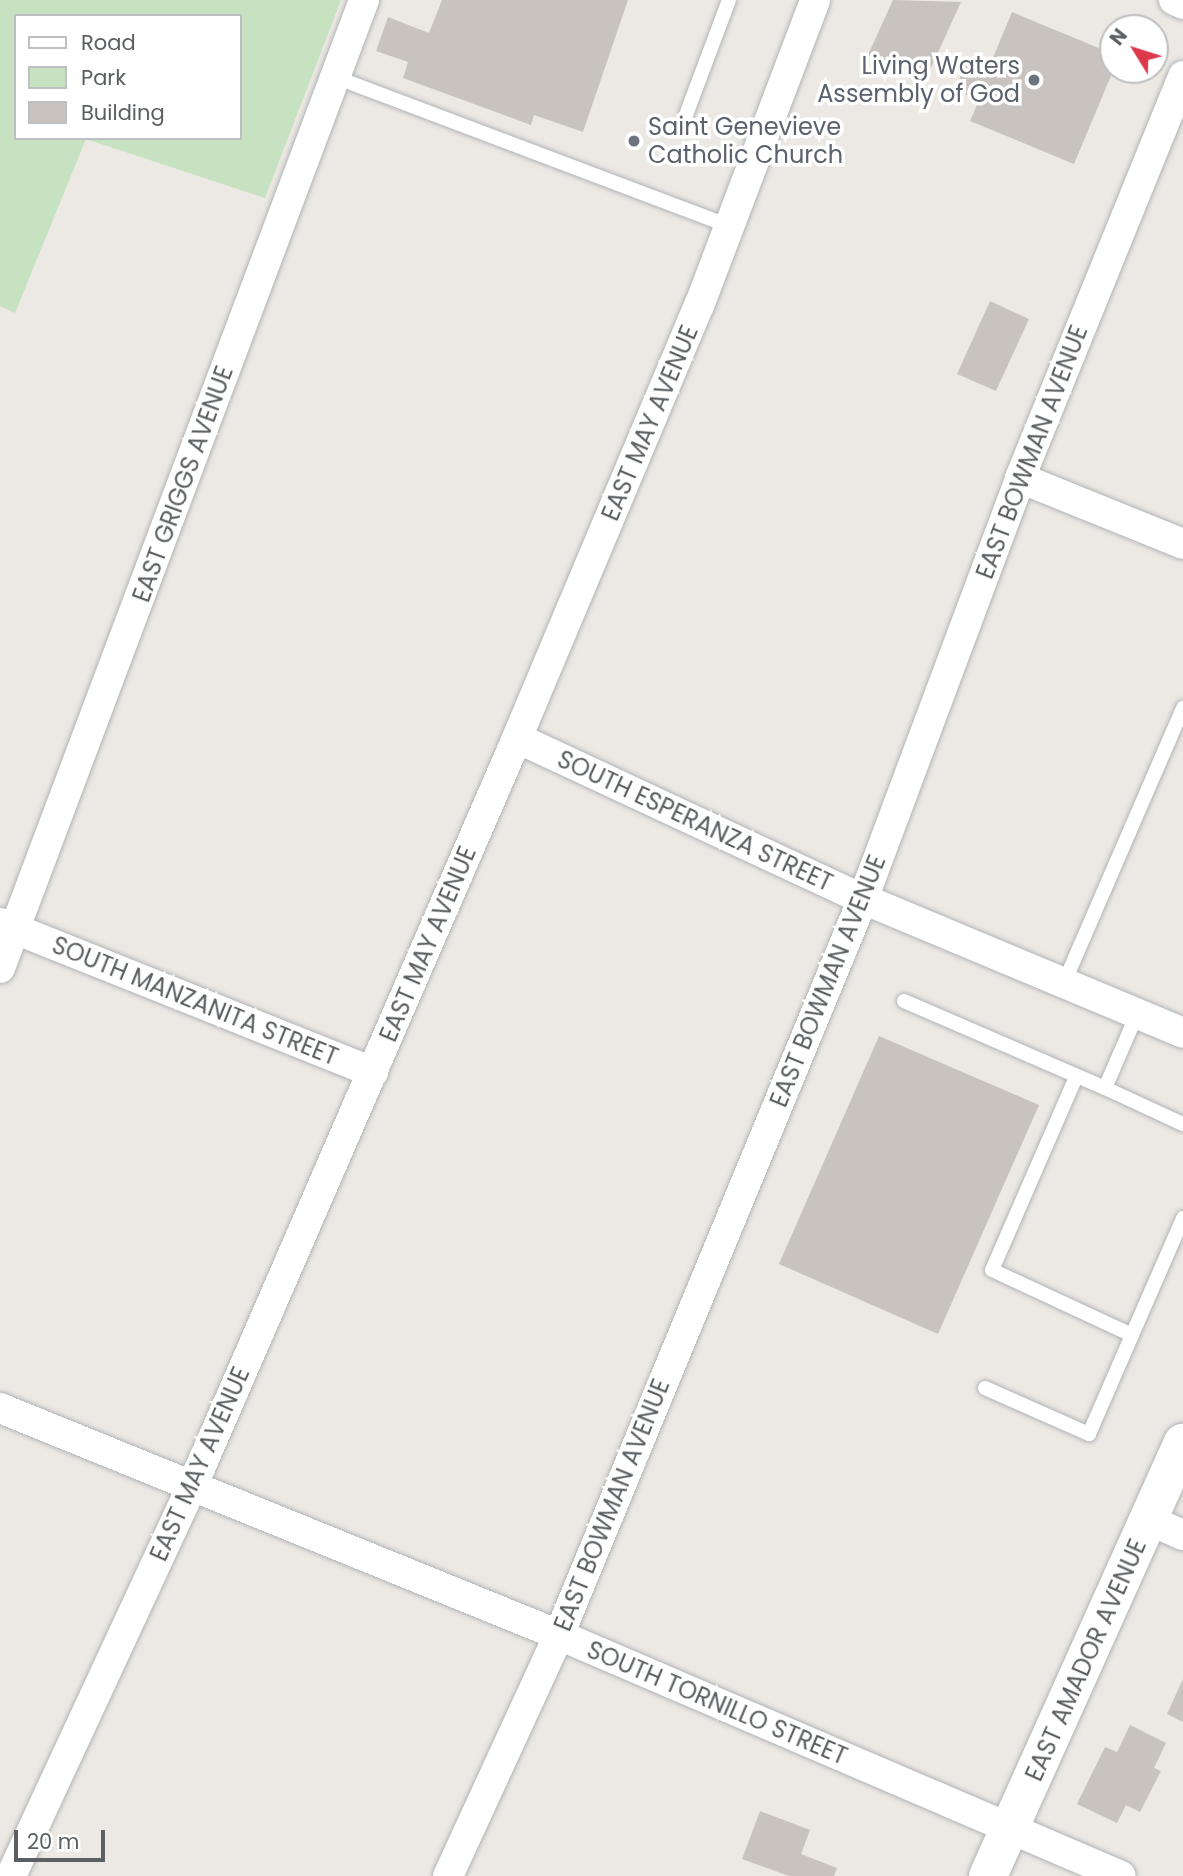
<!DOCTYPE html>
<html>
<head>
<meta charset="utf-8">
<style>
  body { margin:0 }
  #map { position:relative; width:1183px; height:1876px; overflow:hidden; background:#ece8e3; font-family:Poppins,sans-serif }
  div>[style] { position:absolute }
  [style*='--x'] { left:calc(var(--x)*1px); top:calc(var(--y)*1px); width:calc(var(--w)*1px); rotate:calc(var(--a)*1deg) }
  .green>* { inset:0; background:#c7e2c1 }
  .building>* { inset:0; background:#c8c3bf }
  .roads { filter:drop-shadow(0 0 2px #b0b4b7) drop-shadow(0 0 2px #b0b4b7) }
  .service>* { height:14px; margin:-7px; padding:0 7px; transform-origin:7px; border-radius:7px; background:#fff }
  .minor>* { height:30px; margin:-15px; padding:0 15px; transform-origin:15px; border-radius:15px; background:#fff }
  .secondary>* { height:38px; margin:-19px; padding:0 19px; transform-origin:19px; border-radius:19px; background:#fff }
  .dots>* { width:19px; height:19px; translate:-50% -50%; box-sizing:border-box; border:4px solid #fff; border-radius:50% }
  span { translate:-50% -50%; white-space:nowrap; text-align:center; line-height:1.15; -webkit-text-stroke:7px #fff; paint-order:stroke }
  .worship-label { font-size:24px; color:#5b616d }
  .right { translate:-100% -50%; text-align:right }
  .left { translate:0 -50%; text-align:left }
  .street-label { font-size:24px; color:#5b5f62 }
  .legend { position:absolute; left:14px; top:14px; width:228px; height:126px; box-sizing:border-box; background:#fff; border:2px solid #bdbfc0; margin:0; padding:9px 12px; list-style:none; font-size:21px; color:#5b5f62 }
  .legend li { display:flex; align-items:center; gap:14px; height:35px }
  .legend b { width:35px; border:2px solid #bdbfc0 }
  .north { position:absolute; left:1099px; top:14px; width:70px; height:70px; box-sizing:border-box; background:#fff; border:2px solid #bdbfc0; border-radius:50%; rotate:308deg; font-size:19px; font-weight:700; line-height:28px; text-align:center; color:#5b5f62 }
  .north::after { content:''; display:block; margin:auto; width:24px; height:32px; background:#dc394b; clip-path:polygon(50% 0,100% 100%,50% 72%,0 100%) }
  .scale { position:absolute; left:14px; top:1830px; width:91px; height:32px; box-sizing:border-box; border:4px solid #5b5f62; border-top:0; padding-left:9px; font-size:21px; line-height:24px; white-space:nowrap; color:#5b5f62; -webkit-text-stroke:5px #fff; paint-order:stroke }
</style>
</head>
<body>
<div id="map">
  <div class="green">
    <i style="clip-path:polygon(evenodd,0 0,341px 0,265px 198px,86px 139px,15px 313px,0 306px,0 0,16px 16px,240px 16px,240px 138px,16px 138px,16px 16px)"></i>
  </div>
  <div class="building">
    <i style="clip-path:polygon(442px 0,628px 0,583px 132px,534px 115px,531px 125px,403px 78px,408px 62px,376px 51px,388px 17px,429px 33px)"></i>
    <i style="clip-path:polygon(893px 0,961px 2px,925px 81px,868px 55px)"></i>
    <i style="clip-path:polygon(1012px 12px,1113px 54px,1113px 71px,1074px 164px,970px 121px,979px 100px,955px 90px,969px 56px,990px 65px)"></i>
    <i style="clip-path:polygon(990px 301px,1029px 319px,996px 391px,957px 374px)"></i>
    <i style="clip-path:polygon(879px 1036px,1039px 1105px,938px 1334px,779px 1264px)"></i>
    <i style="clip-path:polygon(1183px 1679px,1183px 1722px,1167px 1714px)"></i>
    <i style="clip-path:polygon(1130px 1725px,1166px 1743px,1154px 1768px,1161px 1771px,1140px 1812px,1126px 1805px,1117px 1823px,1077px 1804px,1105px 1747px,1117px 1752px)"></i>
    <i style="clip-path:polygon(760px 1811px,810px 1830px,801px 1854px,837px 1868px,834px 1876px,789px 1876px,742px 1859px)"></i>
  </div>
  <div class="roads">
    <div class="service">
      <i style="--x:335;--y:77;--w:422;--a:20.7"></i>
      <i style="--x:686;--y:115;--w:123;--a:-69.5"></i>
      <i style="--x:1064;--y:983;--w:300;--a:-66.6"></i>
      <i style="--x:904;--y:1001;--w:219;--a:23.4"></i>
      <i style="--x:1105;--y:1088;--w:81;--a:-66.6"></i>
      <i style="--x:1076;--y:1077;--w:210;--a:113.5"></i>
      <i style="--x:992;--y:1270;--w:154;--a:24.9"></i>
      <i style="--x:1132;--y:1335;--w:128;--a:-66.4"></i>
      <i style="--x:1105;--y:1088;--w:86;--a:24.8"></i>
      <i style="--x:985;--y:1388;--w:114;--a:23.9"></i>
      <i style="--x:1089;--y:1434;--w:108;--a:-66.5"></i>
    </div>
    <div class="minor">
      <i style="--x:1174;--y:0;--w:10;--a:24"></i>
      <i style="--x:1020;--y:478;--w:176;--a:22"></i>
      <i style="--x:517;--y:738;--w:382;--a:25"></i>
      <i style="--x:863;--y:899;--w:347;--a:22.7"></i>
      <i style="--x:0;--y:923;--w:402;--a:21.8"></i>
      <i style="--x:0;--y:968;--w:1034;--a:-69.39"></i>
      <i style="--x:0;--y:1408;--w:603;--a:22.1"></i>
      <i style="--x:559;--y:1635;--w:611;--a:23.21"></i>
      <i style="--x:1149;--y:1520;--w:37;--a:24"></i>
      <i style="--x:11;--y:1876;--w:427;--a:-65.1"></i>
      <i style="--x:191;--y:1489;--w:819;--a:-66.53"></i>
      <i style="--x:517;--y:738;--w:469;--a:-67.2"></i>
      <i style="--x:699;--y:306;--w:327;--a:-69.2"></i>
      <i style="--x:448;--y:1876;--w:265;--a:-65.3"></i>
      <i style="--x:559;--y:1635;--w:796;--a:-67.56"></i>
      <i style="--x:863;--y:899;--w:449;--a:-69.5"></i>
      <i style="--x:1020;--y:478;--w:434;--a:-67.9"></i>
    </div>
    <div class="secondary">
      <i style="--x:988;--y:1876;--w:475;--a:-65.8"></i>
    </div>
  </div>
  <div class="dots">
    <i style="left:1034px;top:80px;background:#6b7280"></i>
    <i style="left:634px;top:141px;background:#6b7280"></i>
  </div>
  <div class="worship-label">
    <span class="right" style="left:1020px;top:80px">Living Waters<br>Assembly of God</span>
    <span class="left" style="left:648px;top:141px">Saint Genevieve<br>Catholic Church</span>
  </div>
  <div class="street-label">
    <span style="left:650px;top:423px;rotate:-67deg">EAST MAY AVENUE</span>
    <span style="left:1032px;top:452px;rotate:-69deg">EAST BOWMAN AVENUE</span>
    <span style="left:183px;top:484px;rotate:-70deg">EAST GRIGGS AVENUE</span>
    <span style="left:695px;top:821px;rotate:25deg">SOUTH ESPERANZA STREET</span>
    <span style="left:428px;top:944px;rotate:-67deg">EAST MAY AVENUE</span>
    <span style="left:828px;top:981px;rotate:-68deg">EAST BOWMAN AVENUE</span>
    <span style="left:195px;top:1001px;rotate:22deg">SOUTH MANZANITA STREET</span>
    <span style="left:200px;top:1464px;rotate:-66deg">EAST MAY AVENUE</span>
    <span style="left:612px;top:1505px;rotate:-68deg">EAST BOWMAN AVENUE</span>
    <span style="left:1086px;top:1660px;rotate:-66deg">EAST AMADOR AVENUE</span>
    <span style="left:717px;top:1703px;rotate:23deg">SOUTH TORNILLO STREET</span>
  </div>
  <ul class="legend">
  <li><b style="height:9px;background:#fff"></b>Road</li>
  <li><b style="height:19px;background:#c7e2c1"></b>Park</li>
  <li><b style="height:19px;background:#c8c3bf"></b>Building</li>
  </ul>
  <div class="north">N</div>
  <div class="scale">20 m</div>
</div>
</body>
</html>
